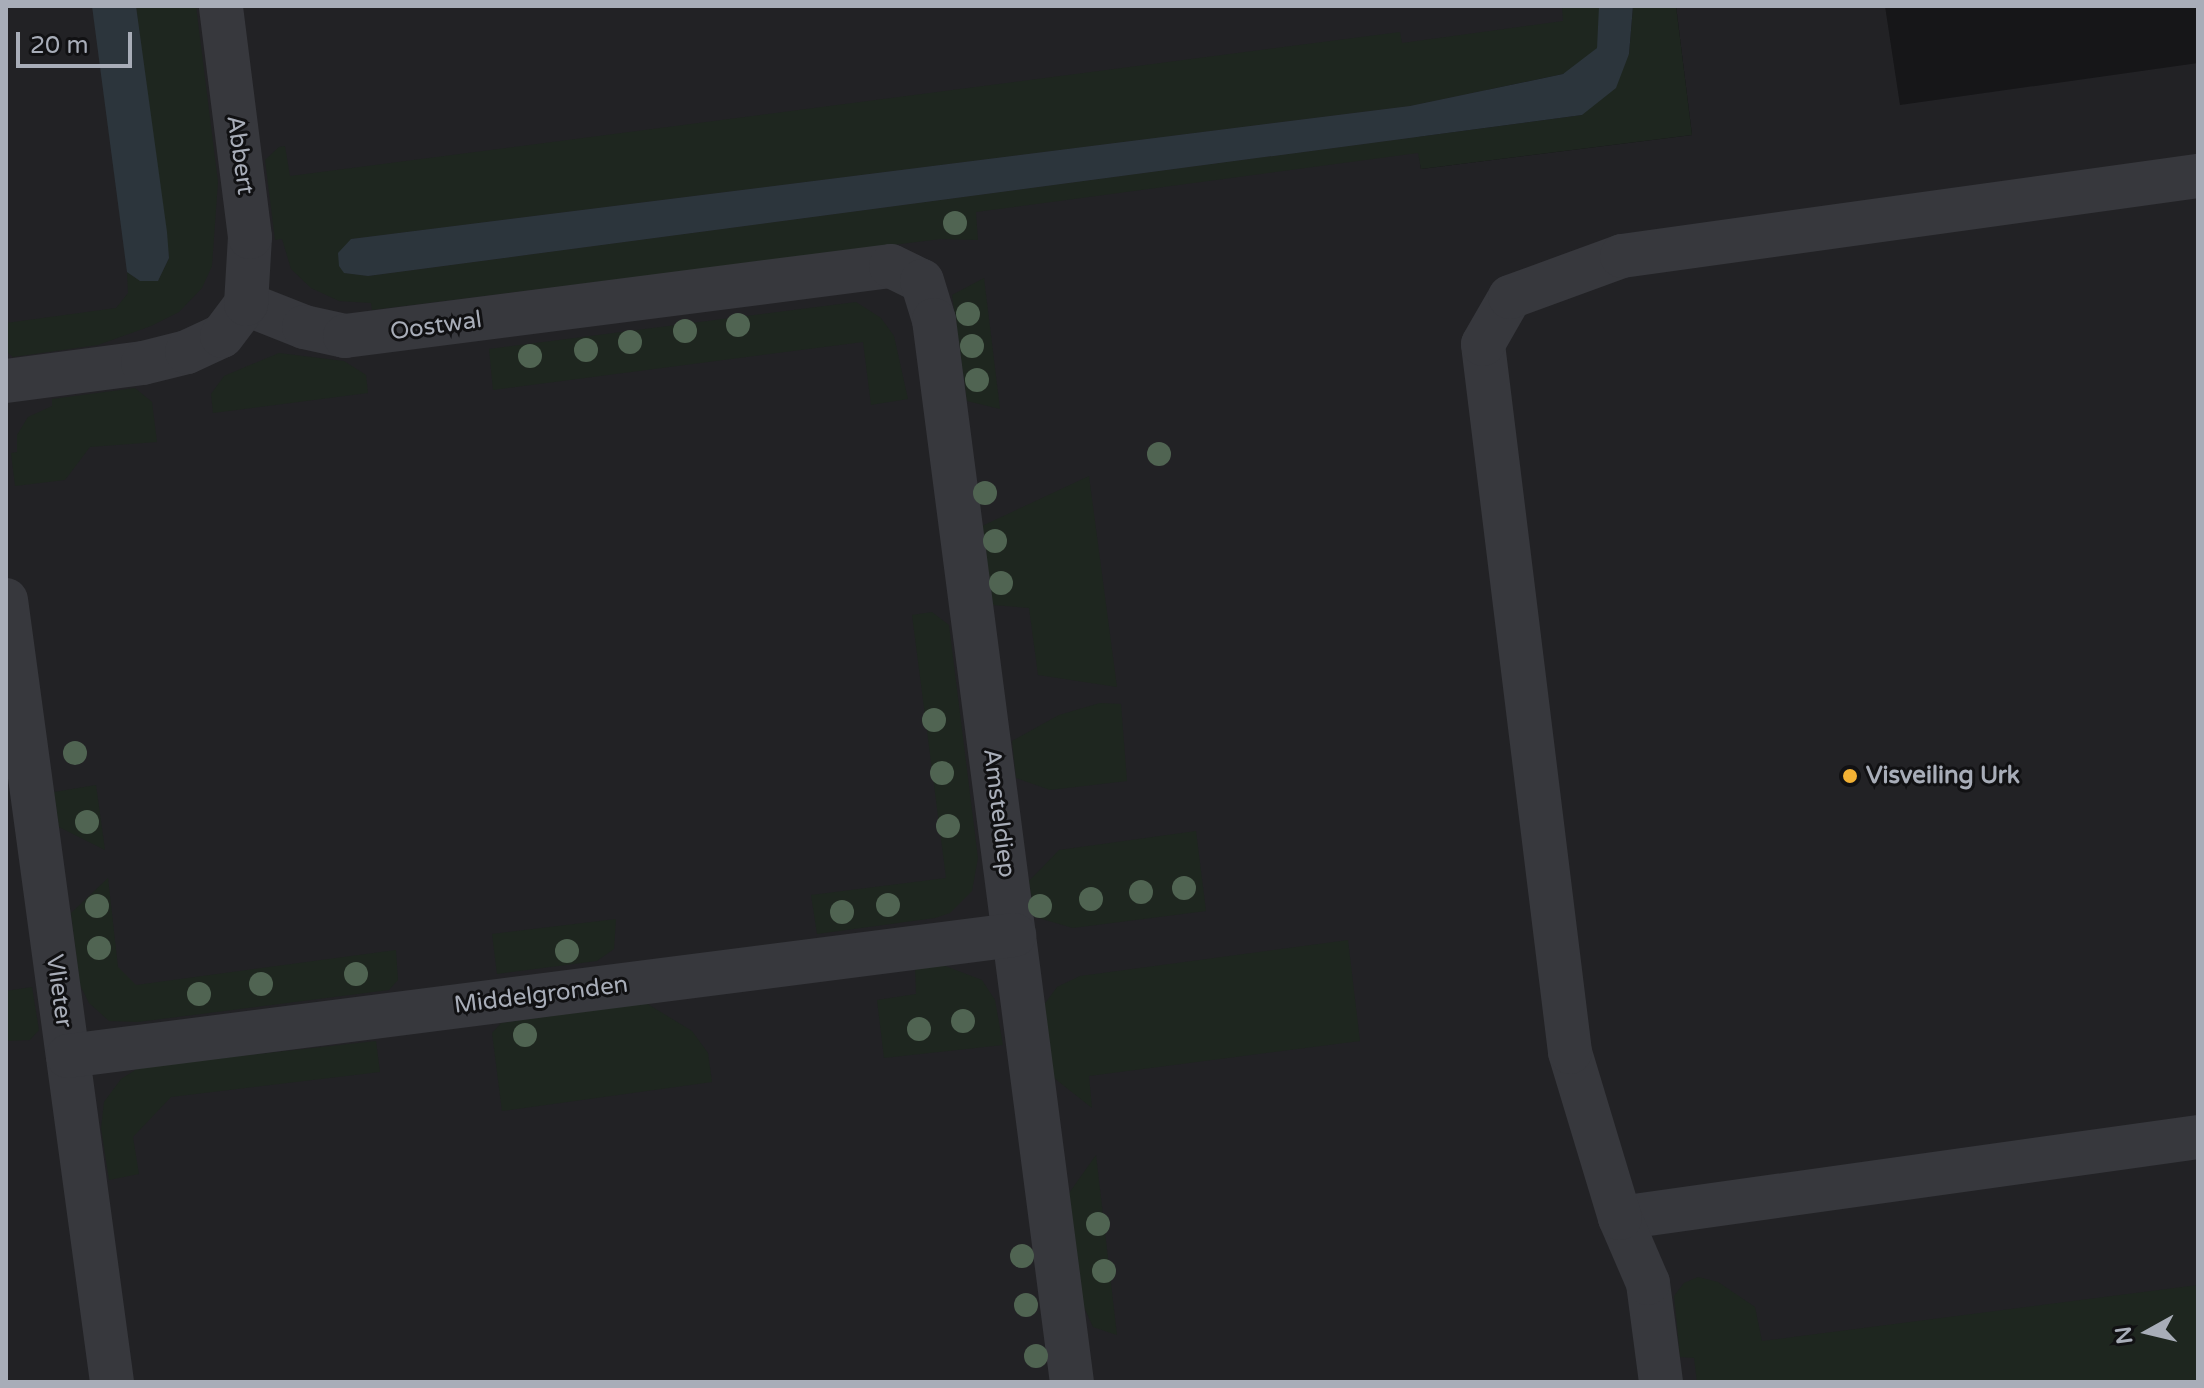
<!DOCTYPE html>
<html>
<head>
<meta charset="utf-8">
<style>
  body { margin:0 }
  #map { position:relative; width:2204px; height:1388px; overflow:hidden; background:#161618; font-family:"Varela Round",sans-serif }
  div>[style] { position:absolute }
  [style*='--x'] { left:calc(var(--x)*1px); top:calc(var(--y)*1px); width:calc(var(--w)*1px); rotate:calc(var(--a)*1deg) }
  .built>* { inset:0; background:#222225 }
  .green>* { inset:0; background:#1e261f }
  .water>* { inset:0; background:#2c353c }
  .minor>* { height:44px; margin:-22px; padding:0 22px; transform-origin:22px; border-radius:22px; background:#37383d }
  .trees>* { width:24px; height:24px; margin:-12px; border-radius:50%; background:#506452 }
  .dots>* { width:22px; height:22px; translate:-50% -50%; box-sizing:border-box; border:4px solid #111113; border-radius:50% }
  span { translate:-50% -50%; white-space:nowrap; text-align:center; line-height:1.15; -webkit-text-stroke:6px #111113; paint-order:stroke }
  .street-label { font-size:24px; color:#a8adb8 }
  .poi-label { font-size:24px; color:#a8adb8; font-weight:700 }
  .left { translate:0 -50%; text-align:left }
  .frame { position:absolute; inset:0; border:8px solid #a8adb8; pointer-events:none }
  .north { position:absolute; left:2108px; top:1292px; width:80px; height:80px; -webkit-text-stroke:6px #111113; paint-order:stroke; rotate:262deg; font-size:22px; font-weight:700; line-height:32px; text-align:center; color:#a8adb8 }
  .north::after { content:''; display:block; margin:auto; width:28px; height:36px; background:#a8adb8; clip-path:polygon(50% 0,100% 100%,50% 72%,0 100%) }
  .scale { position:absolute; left:16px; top:32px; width:116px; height:36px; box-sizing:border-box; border:4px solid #a8adb8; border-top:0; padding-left:10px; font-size:24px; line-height:28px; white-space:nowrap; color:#a8adb8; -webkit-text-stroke:6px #111113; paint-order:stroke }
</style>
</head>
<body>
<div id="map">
  <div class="built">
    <i style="clip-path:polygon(6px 6px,1608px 6px,1417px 138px,1421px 169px,1692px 135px,1676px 6px,1885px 6px,1900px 105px,2198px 63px,2198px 1382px,6px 1382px)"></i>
  </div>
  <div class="green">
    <i style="clip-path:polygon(136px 6px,196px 6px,218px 182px,212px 266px,202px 288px,179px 312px,151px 326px,98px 345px,13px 357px,6px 351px,6px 323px,116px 308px,128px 293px,127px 272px,140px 281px,158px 281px,169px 258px)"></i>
    <i style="clip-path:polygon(1562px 6px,1599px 6px,1601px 31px,1597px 48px,1585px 62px,1563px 74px,1410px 106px,351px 239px,345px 273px,368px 276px,1582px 115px,1629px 54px,1633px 6px,1676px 6px,1692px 135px,1421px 169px,1418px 153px,976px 212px,978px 240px,941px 239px,372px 310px,371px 303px,339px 301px,311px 288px,291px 269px,282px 239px,275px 240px,265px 160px,279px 147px,285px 146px,290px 176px,1400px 32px,1402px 43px,1563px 21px)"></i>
    <i style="clip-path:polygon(984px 278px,1000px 409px,967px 401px,952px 295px)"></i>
    <i style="clip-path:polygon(856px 302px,881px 318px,894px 336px,908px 399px,871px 405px,863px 342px,493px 390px,489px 349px)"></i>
    <i style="clip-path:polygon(279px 353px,344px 361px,366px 375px,368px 393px,213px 413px,211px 394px,224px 376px)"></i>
    <i style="clip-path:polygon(135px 388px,152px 402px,157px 442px,90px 447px,65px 480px,15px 486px,11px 453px,17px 452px,17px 435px,28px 417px,52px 406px,52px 399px)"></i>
    <i style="clip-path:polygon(1089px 476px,1117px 687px,1038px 675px,1029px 608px,992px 605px,982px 526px)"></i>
    <i style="clip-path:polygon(932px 612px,949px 625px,978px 858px,972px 891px,950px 913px,935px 918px,817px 934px,811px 895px,946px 878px,912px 615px)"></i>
    <i style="clip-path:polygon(1100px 703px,1121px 704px,1127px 781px,1050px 790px,1016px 778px,1012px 741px,1059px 715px)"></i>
    <i style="clip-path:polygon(96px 785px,105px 850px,59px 827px,54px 792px)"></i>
    <i style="clip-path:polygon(1196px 831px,1206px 911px,1073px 928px,1035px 917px,1029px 881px,1059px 850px)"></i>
    <i style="clip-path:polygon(108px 878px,118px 967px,136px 985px,396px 950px,398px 980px,389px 990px,138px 1022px,109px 1021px,89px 1003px,80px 985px,71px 913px)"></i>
    <i style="clip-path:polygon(616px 919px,614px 949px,597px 961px,497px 974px,492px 934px)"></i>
    <i style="clip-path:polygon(1348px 940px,1360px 1041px,1089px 1076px,1092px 1108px,1054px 1078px,1043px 1006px,1057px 987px,1080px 976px)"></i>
    <i style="clip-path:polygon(940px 964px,982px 980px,995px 1000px,1003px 1045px,884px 1058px,877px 1000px,916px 994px,915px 966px)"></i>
    <i style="clip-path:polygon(32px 987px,39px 1030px,30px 1040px,6px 1041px,6px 991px)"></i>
    <i style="clip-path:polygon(646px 1003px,692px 1031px,708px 1053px,712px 1082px,502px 1111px,492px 1033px,501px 1023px)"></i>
    <i style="clip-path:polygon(376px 1041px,380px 1072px,171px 1097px,133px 1137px,139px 1174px,109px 1180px,101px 1128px,104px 1102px,121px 1079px,140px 1067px)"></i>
    <i style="clip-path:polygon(1096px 1155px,1117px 1335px,1093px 1327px,1084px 1307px,1069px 1193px)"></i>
    <i style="clip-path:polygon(1698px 1277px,1718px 1282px,1755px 1307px,1762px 1341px,2198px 1285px,2198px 1382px,1697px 1382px,1694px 1358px,1680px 1357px,1674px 1296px,1684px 1283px)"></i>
  </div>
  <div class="water">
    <i style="clip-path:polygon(92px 6px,136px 6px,167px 232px,169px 258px,158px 281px,140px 281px,127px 272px)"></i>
    <i style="clip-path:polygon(1599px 6px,1633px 6px,1629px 54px,1616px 88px,1582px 115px,368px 276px,344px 273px,339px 266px,338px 253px,351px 239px,1410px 106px,1563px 74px,1597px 48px)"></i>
  </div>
  <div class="minor">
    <i style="--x:246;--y:304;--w:62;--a:21.6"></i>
    <i style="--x:304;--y:327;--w:42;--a:12.4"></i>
    <i style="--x:345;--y:336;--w:550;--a:-7.31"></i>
    <i style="--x:891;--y:266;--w:34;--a:26"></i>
    <i style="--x:922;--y:281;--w:41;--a:72.9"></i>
    <i style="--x:934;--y:320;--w:1071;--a:82.6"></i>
    <i style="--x:6;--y:381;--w:138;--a:-7.5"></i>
    <i style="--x:143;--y:363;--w:45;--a:-14"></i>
    <i style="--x:187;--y:352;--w:38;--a:-25"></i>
    <i style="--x:222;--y:336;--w:40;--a:-53"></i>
    <i style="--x:246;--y:304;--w:67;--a:-86.6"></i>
    <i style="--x:250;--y:237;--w:233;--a:-97.2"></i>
    <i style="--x:6;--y:600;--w:789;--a:82.28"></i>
    <i style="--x:68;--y:1056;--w:954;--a:-7.29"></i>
    <i style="--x:1620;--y:1218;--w:584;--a:-7.98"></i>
    <i style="--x:1661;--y:1382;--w:100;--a:-97.5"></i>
    <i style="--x:1648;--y:1283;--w:71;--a:-113.3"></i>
    <i style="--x:1620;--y:1218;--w:173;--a:-106.8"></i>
    <i style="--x:1570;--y:1052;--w:713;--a:-97.01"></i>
    <i style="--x:1483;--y:344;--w:54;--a:-60.1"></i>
    <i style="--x:1510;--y:297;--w:119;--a:-20.1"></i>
    <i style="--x:1622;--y:256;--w:582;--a:-7.91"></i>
  </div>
  <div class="trees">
    <i style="left:955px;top:223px"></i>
    <i style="left:968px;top:314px"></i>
    <i style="left:738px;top:325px"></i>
    <i style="left:685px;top:331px"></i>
    <i style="left:630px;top:342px"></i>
    <i style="left:972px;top:346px"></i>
    <i style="left:586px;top:350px"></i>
    <i style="left:530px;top:356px"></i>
    <i style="left:977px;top:380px"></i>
    <i style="left:1159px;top:454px"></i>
    <i style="left:985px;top:493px"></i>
    <i style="left:995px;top:541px"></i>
    <i style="left:1001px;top:583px"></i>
    <i style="left:934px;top:720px"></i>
    <i style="left:75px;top:753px"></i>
    <i style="left:942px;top:773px"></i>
    <i style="left:87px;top:822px"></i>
    <i style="left:948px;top:826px"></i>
    <i style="left:1184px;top:888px"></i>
    <i style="left:1141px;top:892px"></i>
    <i style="left:1091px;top:899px"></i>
    <i style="left:888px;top:905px"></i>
    <i style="left:97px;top:906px"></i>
    <i style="left:1040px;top:906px"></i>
    <i style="left:842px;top:912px"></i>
    <i style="left:99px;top:948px"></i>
    <i style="left:567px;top:951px"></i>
    <i style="left:356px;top:974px"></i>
    <i style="left:261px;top:984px"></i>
    <i style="left:199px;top:994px"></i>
    <i style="left:963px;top:1021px"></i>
    <i style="left:919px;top:1029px"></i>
    <i style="left:525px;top:1035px"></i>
    <i style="left:1098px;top:1224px"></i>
    <i style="left:1022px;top:1256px"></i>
    <i style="left:1104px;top:1271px"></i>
    <i style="left:1026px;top:1305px"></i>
    <i style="left:1036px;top:1356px"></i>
  </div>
  <div class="dots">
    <i style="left:1850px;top:776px;background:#f2b134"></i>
  </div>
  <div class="street-label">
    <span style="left:240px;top:155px;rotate:82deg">Abbert</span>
    <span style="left:436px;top:326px;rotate:-8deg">Oostwal</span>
    <span style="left:999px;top:813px;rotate:83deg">Amsteldiep</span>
    <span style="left:59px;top:991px;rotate:82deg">Vlieter</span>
    <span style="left:541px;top:995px;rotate:-7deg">Middelgronden</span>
  </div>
  <div class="poi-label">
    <span class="left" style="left:1866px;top:776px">Visveiling Urk</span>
  </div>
  <div class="frame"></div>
  <div class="north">N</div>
  <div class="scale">20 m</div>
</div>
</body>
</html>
